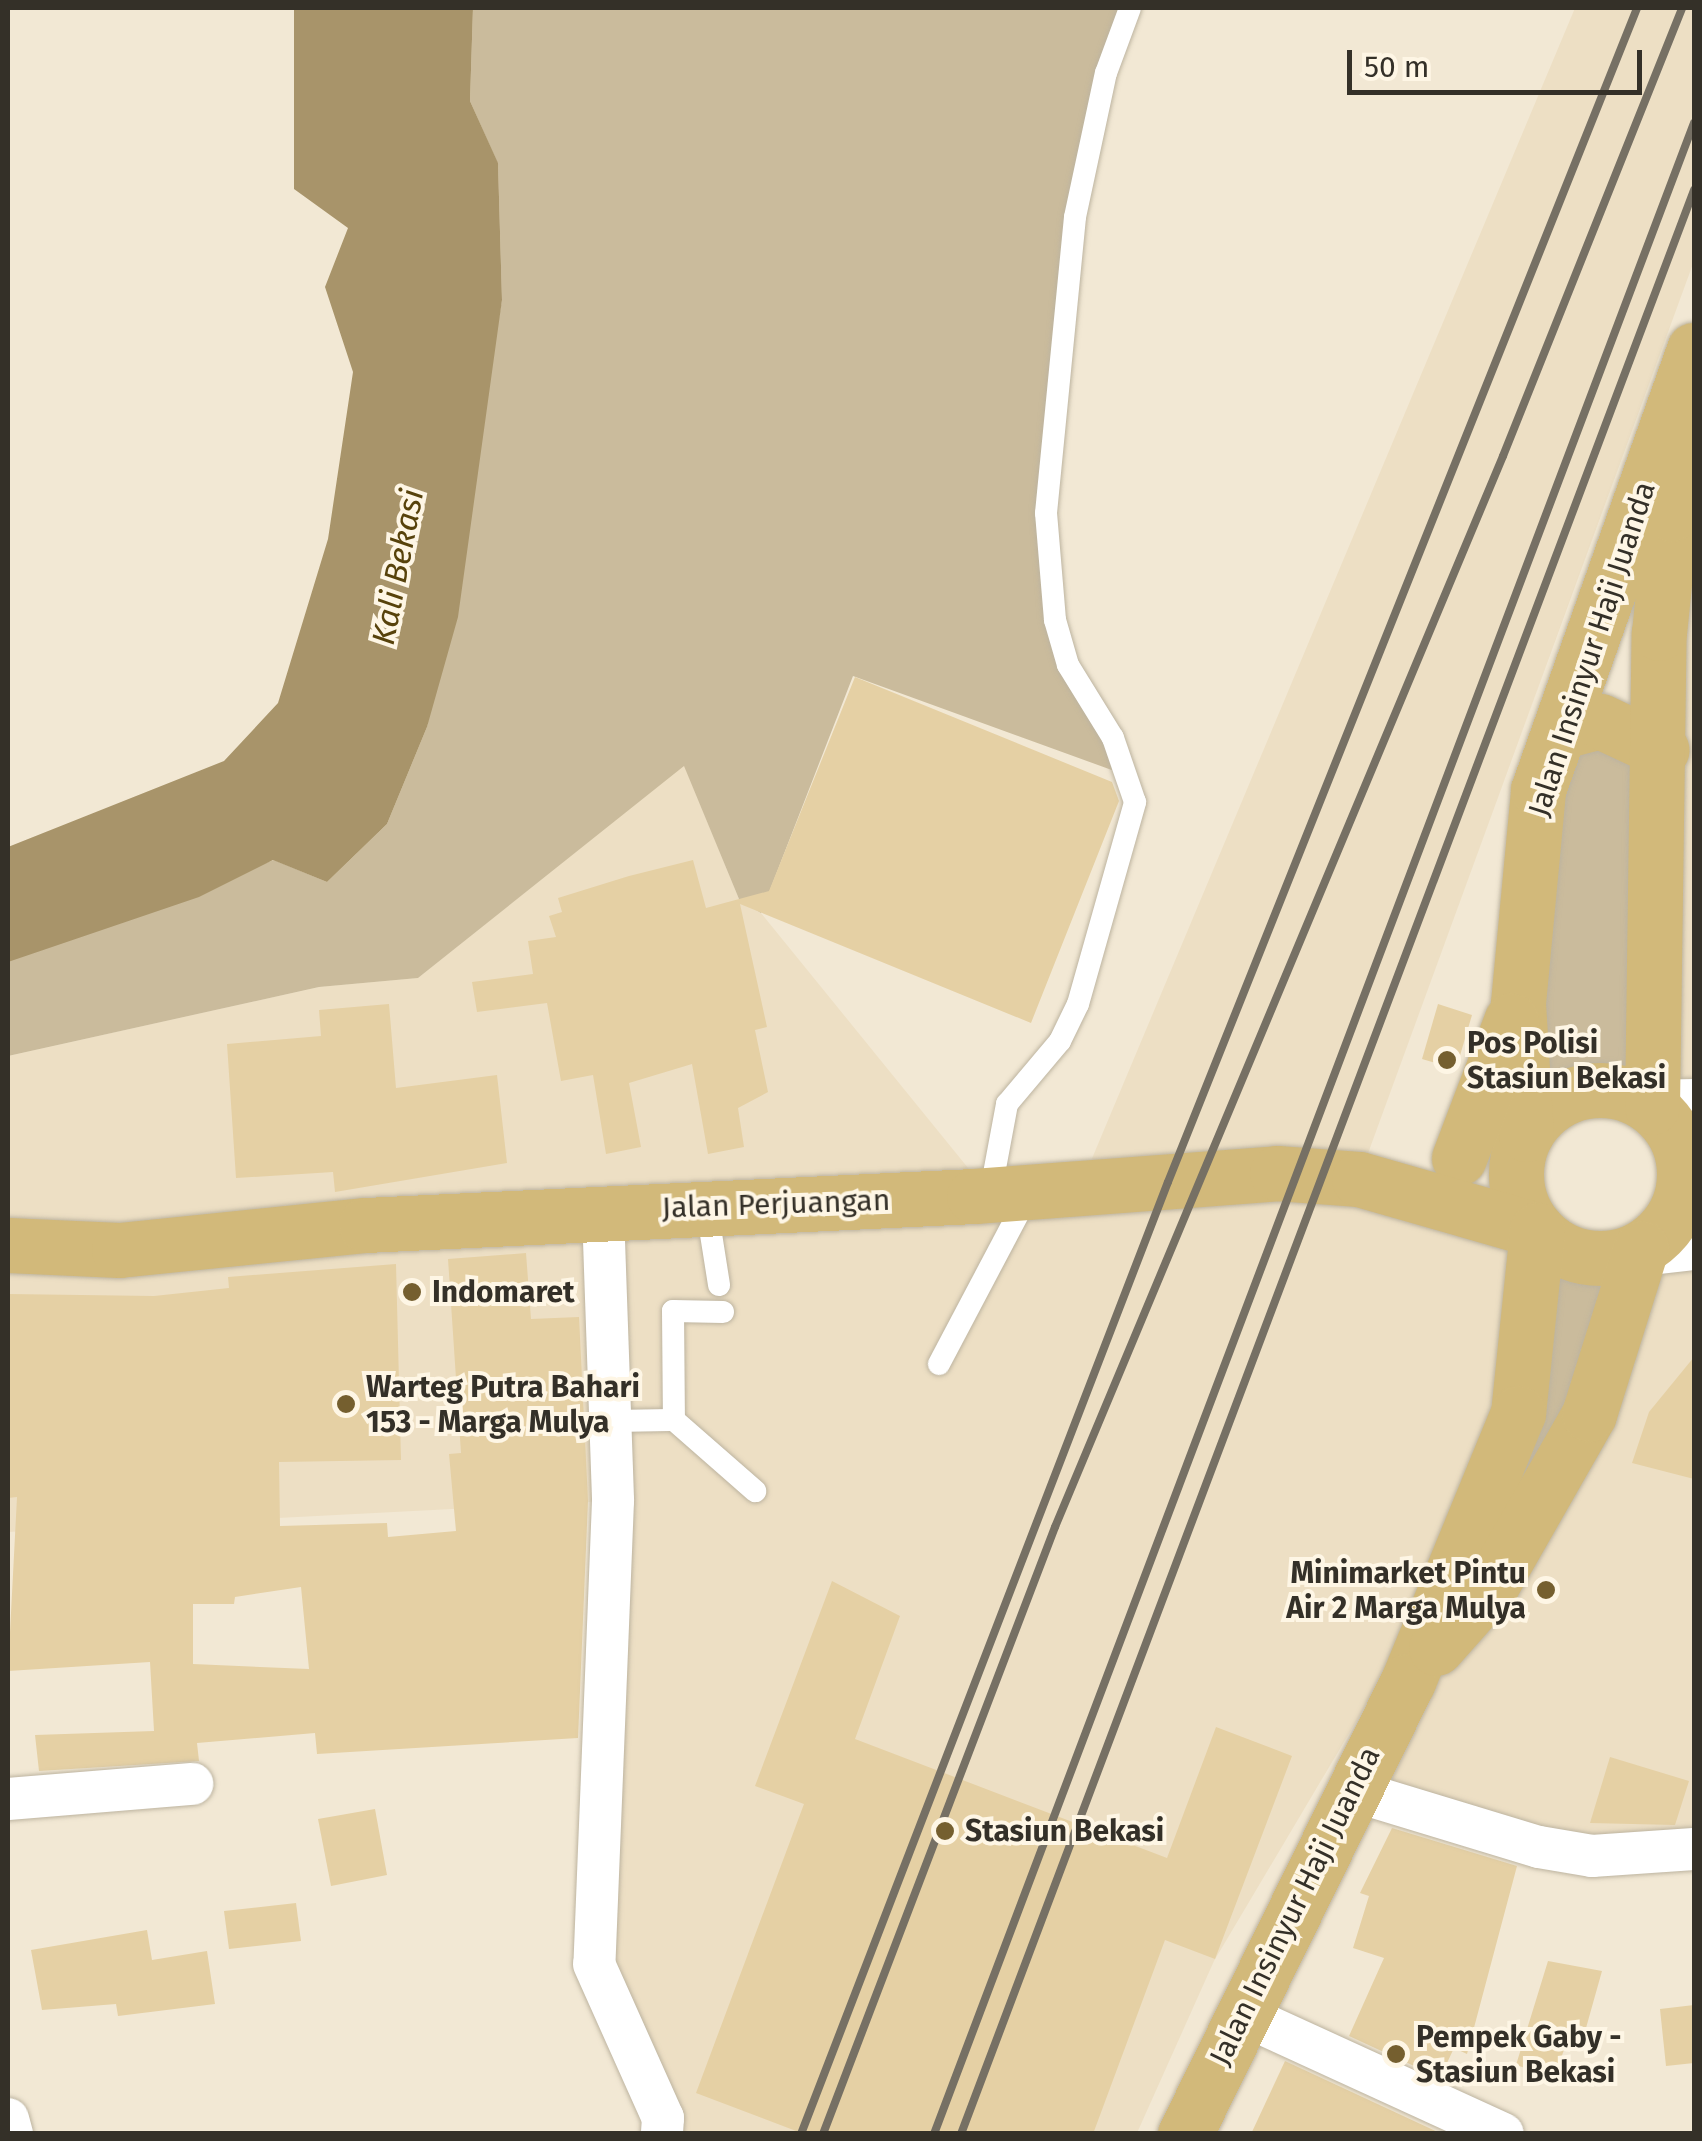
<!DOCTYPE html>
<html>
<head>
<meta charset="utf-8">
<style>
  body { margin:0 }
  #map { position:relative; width:1702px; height:2141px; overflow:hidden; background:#f2e8d4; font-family:"Fira Sans",sans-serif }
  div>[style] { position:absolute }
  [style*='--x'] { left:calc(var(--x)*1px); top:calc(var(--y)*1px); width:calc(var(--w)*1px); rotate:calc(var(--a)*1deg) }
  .built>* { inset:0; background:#eddfc4 }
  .green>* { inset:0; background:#cabb9c }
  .water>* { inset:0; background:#a8946a }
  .building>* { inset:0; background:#e5d0a4 }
  .roads { filter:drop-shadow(0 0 2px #bdb4a0) drop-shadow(0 0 2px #bdb4a0) }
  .lane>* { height:22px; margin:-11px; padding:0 11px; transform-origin:11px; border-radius:11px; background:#fff }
  .street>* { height:42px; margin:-21px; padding:0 21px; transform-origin:21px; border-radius:21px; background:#fff }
  .secondary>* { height:55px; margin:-27.5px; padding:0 27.5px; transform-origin:27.5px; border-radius:27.5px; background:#fff }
  .primary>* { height:55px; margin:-27.5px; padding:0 27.5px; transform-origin:27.5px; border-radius:27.5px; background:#d2b97a }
  .primary>.ring { margin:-27.5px; padding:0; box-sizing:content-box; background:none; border:55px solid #d2b97a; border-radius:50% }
  .rail>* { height:8px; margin:-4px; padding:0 4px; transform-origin:4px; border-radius:4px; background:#767064 }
  .dots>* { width:28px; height:28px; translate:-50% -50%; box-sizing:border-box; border:5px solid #fef6e5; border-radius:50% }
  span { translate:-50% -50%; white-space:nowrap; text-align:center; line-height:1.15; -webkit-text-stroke:8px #fef6e5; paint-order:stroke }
  .street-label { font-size:30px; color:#343028 }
  .poi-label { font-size:30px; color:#343028; font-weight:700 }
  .left { translate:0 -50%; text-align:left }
  .right { translate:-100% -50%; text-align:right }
  .water-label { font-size:32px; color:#57420b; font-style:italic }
  .frame { position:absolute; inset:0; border:10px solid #343028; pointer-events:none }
  .scale { position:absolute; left:1347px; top:50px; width:295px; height:45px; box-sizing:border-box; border:5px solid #343028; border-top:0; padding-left:12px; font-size:30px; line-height:35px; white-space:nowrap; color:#343028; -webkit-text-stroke:8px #fef6e5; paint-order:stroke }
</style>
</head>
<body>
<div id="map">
  <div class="built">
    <i style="clip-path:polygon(1575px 8px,1694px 8px,1694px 261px,1359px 1178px,1537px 1230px,1465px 1538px,1214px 1961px,1137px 2133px,662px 2133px,602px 1987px,609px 1501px,8px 1532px,8px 1056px,319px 987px,418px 978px,684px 765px,739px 899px,761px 913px,990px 1195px,727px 1207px,1067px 1218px)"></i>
    <i style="clip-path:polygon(1694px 452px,1694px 1106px,1652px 1107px)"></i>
    <i style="clip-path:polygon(1694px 1242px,1694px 1849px,1592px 1856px,1351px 1790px,1641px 1248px)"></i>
  </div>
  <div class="green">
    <i style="clip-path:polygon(473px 8px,1126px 8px,1056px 372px,1055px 620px,1131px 777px,853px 676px,761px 913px,739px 899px,684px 766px,418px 978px,319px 987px,8px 1056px,8px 956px,274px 860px,327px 882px,387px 824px,427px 727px,502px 300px,498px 164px,470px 101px)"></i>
    <i style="clip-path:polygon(1559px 732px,1639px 733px,1652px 1106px,1694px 1106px,1694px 1242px,1641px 1249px,1589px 1414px,1465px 1538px,1558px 1248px,1618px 1257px,1671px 1221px,1685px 1176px,1674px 1133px,1638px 1098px,1611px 1090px,1573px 1093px,1537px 1118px)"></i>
  </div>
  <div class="water">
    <i style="clip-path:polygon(294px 8px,473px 8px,470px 101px,498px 163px,502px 300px,458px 617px,427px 727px,387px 824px,327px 882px,273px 860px,199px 897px,8px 962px,8px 847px,224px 761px,278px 703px,328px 539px,353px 372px,325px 287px,348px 228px,294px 189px)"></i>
  </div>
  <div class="building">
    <i style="clip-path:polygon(855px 677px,1112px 782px,1119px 801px,1031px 1023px,740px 904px,767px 1027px,755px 1030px,768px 1092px,738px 1108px,744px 1147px,708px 1154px,692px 1064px,629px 1083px,641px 1147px,606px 1154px,593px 1075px,561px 1081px,547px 1003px,477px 1012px,472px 982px,533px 974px,528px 941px,556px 937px,549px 916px,562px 912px,558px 898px,629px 876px,693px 860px,706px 908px,769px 891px)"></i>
    <i style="clip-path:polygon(389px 1004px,396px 1088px,497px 1075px,507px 1163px,335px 1192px,333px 1172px,236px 1178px,227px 1044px,321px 1036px,319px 1010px)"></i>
    <i style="clip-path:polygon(1438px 1004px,1472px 1015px,1456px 1069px,1422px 1059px)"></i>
    <i style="clip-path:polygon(evenodd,526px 1253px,531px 1319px,579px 1317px,588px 1501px,578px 1738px,317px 1754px,315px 1733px,197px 1743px,199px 1761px,39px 1771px,35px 1735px,154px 1731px,150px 1662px,8px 1671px,17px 1497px,8px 1498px,8px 1294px,154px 1296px,229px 1288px,228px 1277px,396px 1264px,401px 1460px,279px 1462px,280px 1526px,387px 1523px,388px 1537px,456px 1531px,449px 1454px,461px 1453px,448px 1259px,526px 1253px,301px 1587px,309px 1669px,193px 1664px,193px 1604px,234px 1604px,235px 1597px,301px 1587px)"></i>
    <i style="clip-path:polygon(1694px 1357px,1694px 1479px,1632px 1463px,1649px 1412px)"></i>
    <i style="clip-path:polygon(832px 1581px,900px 1616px,855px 1739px,1167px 1858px,1216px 1727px,1292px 1756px,1215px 1959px,1165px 1940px,1093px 2134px,804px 2134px,696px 2093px,804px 1804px,755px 1786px)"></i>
    <i style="clip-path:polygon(1610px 1757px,1689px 1781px,1675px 1825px,1590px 1823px)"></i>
    <i style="clip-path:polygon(375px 1809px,387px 1875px,331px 1886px,318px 1819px)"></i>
    <i style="clip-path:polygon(1392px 1828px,1517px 1866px,1467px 2054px,1454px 2048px,1440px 2078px,1349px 2036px,1384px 1958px,1353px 1948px,1369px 1896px,1360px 1893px)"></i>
    <i style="clip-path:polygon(296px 1903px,301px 1941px,229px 1949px,224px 1911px)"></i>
    <i style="clip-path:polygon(147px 1930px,152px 1960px,207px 1951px,215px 2004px,118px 2016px,116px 2004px,42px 2010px,31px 1950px)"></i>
    <i style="clip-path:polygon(1548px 1961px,1602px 1971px,1586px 2028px,1574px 2023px,1554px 2077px,1516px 2065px)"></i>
    <i style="clip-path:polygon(1694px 2005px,1694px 2063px,1666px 2066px,1660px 2009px)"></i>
    <i style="clip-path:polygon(1285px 2061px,1442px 2134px,1251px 2134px)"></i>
  </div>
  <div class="roads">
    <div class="lane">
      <i style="--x:990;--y:1195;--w:93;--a:-79.4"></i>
      <i style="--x:1007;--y:1104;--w:82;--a:-49.9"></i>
      <i style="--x:1060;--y:1041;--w:41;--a:-64.1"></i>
      <i style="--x:1078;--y:1004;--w:210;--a:-74.2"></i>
      <i style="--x:1135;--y:802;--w:68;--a:-109"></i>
      <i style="--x:1113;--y:738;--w:86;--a:-121.7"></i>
      <i style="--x:1068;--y:665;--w:47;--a:-106.1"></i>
      <i style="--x:1055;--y:620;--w:107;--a:-94.8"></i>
      <i style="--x:1046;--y:513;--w:297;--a:-84.4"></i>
      <i style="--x:1075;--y:217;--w:147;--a:-77.9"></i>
      <i style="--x:1106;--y:73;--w:69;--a:-69.7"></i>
      <i style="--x:707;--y:1209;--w:77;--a:81"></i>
      <i style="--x:723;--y:1312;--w:50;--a:-178.9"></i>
      <i style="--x:673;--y:1311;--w:109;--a:89.5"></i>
      <i style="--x:674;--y:1420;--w:108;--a:41.2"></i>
      <i style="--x:939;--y:1364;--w:191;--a:-62.2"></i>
      <i style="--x:610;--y:1421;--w:64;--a:-0.9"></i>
    </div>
    <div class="street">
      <i style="--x:603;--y:1212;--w:289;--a:88"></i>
      <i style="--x:613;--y:1501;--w:463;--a:92.3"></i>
      <i style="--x:594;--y:1964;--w:169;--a:65.9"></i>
      <i style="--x:663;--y:2118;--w:16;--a:94"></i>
      <i style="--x:1351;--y:1790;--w:196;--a:16.9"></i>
      <i style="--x:1539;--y:1847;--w:54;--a:9.6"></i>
      <i style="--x:1592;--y:1856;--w:102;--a:-3.9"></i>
      <i style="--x:8;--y:1799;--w:185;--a:-4.7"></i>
      <i style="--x:1241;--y:2014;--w:288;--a:24.6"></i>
      <i style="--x:8;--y:2119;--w:16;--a:75"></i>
    </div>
    <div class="secondary">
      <i style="--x:1652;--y:1107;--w:42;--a:-1.4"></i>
      <i style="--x:1641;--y:1248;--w:53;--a:-6.5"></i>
    </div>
    <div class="primary">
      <i style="--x:1559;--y:732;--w:42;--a:-15"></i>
      <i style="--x:1600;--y:721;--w:68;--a:25.1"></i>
      <i class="ring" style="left:1516px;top:1090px;width:113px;height:113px"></i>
      <i style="--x:1652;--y:1107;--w:474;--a:-89.2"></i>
      <i style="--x:1659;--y:633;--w:120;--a:-84.2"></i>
      <i style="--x:1671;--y:514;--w:54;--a:-69.6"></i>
      <i style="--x:1526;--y:1134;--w:131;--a:-93.5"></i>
      <i style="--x:1518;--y:1003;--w:214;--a:-84.6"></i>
      <i style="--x:1538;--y:790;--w:467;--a:-70.5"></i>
      <i style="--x:1459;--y:1158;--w:147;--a:-69.2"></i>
      <i style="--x:8;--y:1245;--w:111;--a:2.6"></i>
      <i style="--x:119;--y:1250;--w:248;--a:-5.8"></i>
      <i style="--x:366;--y:1225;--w:609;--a:-2.73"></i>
      <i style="--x:974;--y:1196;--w:304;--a:-4.3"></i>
      <i style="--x:1277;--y:1173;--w:82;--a:4.2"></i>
      <i style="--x:1359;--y:1179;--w:185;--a:16"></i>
      <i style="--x:1537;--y:1230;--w:184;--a:95.9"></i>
      <i style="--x:1518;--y:1413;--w:290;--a:112.3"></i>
      <i style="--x:1408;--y:1681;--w:505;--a:116.21"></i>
      <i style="--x:1436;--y:1648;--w:83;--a:-48.4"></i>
      <i style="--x:1491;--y:1586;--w:198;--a:-60.3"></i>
      <i style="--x:1589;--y:1414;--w:174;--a:-72.6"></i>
    </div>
  </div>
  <div class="rail">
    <i style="--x:801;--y:2134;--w:1020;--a:-68.92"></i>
    <i style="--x:1168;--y:1182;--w:1264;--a:-68.22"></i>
    <i style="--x:823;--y:2134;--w:650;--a:-69.08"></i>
    <i style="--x:1055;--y:1527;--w:1161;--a:-67.3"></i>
    <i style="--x:1503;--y:456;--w:482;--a:-68.2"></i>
    <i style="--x:934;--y:2134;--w:2150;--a:-69.3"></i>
    <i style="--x:961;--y:2134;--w:2078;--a:-69.34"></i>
  </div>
  <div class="dots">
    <i style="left:1447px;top:1060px;background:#755f2f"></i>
    <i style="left:412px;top:1292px;background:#755f2f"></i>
    <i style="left:346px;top:1404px;background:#755f2f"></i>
    <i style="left:1546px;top:1590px;background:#755f2f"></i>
    <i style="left:945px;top:1831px;background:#755f2f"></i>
    <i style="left:1396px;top:2054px;background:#755f2f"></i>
  </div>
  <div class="street-label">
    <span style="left:1592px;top:649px;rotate:-72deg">Jalan Insinyur Haji Juanda</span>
    <span style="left:776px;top:1204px;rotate:-2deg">Jalan Perjuangan</span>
    <span style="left:1295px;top:1906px;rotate:-64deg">Jalan Insinyur Haji Juanda</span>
  </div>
  <div class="poi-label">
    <span class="left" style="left:1467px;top:1060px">Pos Polisi<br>Stasiun Bekasi</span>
    <span class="left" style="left:432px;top:1292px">Indomaret</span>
    <span class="left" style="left:366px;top:1404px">Warteg Putra Bahari<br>153 - Marga Mulya</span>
    <span class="right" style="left:1526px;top:1590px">Minimarket Pintu<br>Air 2 Marga Mulya</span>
    <span class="left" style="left:965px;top:1831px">Stasiun Bekasi</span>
    <span class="left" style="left:1416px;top:2054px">Pempek Gaby -<br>Stasiun Bekasi</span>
  </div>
  <div class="water-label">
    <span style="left:398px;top:567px;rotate:-79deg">Kali Bekasi</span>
  </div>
  <div class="frame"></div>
  <div class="scale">50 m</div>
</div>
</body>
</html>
